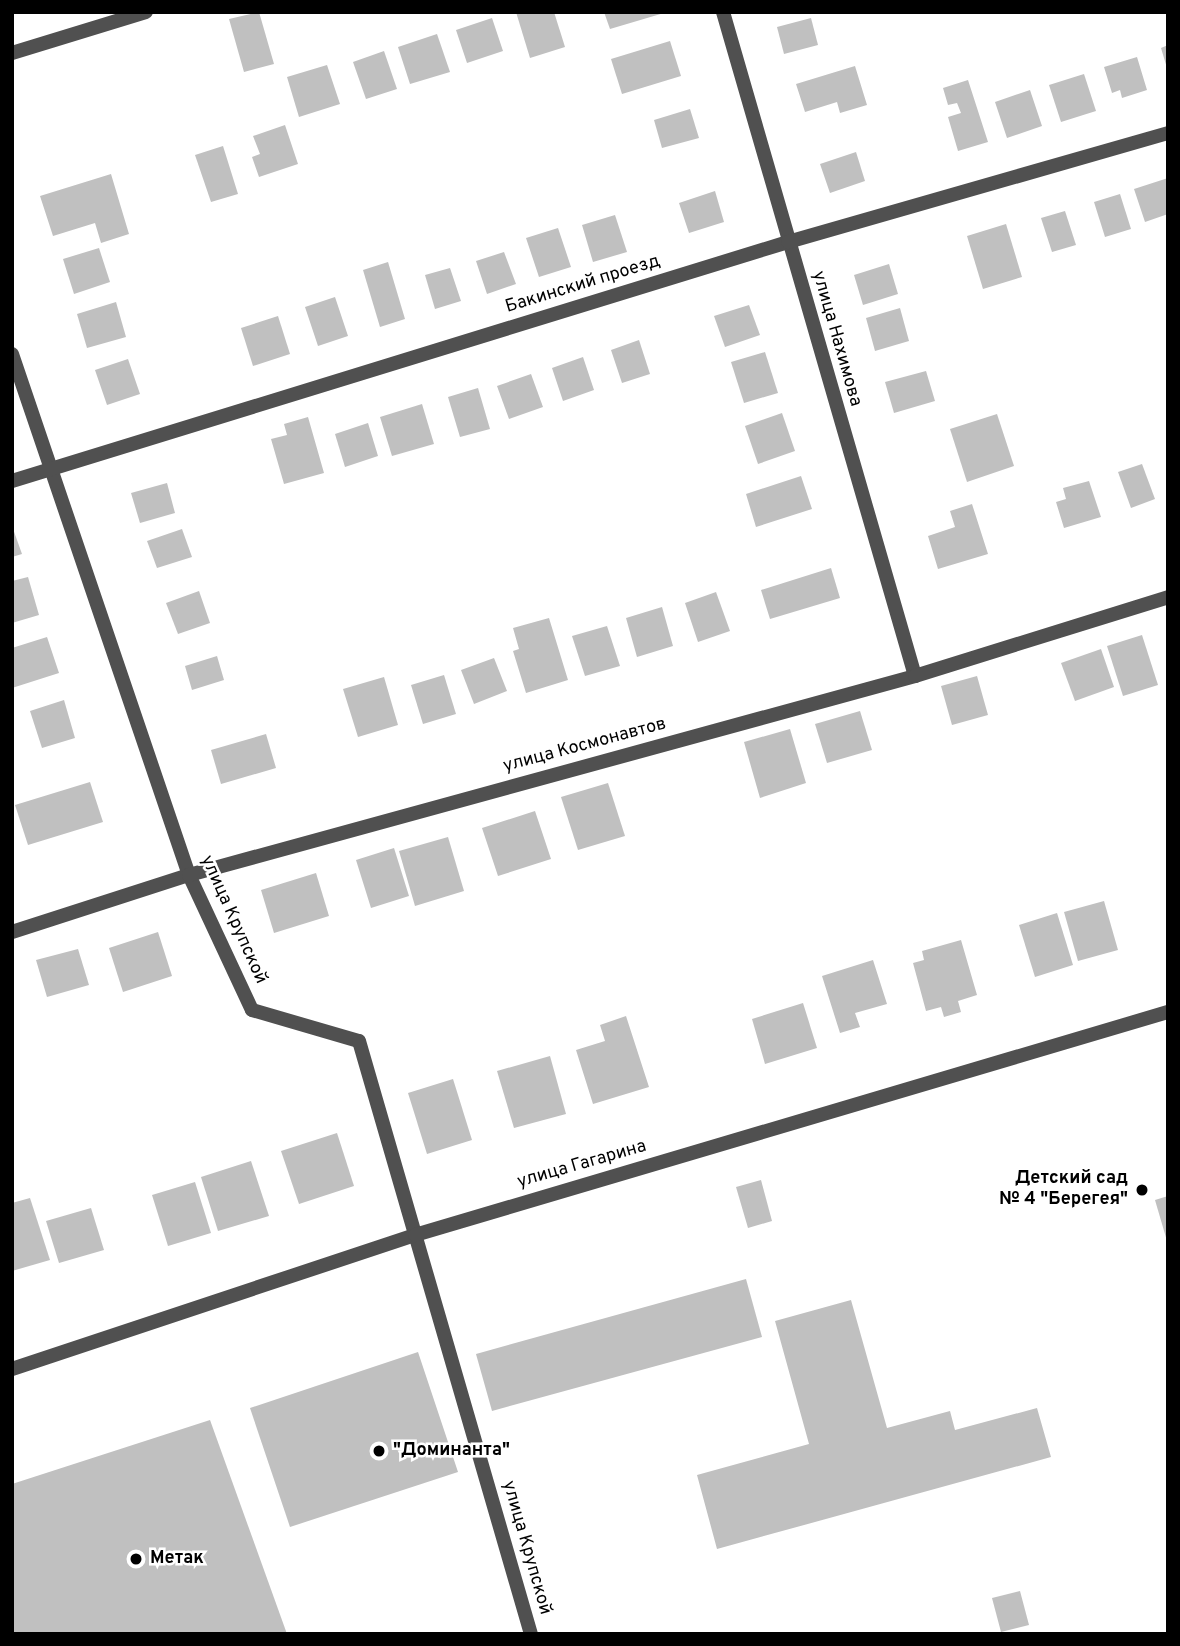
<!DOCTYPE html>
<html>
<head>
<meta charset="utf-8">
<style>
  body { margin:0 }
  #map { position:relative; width:1180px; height:1646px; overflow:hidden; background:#fff; font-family:Overpass,sans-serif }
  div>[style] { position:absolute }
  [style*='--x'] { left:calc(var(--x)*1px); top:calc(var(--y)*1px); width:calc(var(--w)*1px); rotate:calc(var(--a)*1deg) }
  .building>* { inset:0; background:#c0c0c0 }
  .street>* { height:14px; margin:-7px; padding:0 7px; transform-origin:7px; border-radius:7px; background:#505050 }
  .dots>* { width:19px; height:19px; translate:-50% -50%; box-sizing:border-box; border:4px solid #fff; border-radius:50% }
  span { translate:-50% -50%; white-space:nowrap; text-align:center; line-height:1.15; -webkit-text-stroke:5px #fff; paint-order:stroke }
  .street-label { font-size:18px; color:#000 }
  .poi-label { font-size:18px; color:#000; font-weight:700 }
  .right { translate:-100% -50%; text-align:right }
  .left { translate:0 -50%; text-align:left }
  .frame { position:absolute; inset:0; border:14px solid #000; pointer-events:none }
</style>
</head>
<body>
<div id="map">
  <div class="building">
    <i style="clip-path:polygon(259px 12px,274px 64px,244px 72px,229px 19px)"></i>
    <i style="clip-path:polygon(516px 12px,554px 12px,565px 47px,530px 58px)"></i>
    <i style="clip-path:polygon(604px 12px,664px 12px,664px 13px,610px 29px)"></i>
    <i style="clip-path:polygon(492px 18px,503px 51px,467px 63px,456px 30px)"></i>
    <i style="clip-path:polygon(811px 18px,818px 45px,784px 54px,777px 27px)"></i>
    <i style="clip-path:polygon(437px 34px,450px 72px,410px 84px,398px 47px)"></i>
    <i style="clip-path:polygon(670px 41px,681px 76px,622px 94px,611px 59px)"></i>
    <i style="clip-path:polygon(1168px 45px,1168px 68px,1167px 68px,1161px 48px)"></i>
    <i style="clip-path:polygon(384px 51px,397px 89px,366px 99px,353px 62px)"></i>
    <i style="clip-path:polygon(1137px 57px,1147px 90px,1122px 98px,1120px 90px,1112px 93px,1104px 67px)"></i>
    <i style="clip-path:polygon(327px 65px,340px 104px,299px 117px,287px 77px)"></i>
    <i style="clip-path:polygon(855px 66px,867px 105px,840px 113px,837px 102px,805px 112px,796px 84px)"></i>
    <i style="clip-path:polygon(1084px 74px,1096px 111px,1061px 122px,1049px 85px)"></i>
    <i style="clip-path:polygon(968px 80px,988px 142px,958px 151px,948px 117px,961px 113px,957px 103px,948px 105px,943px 88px)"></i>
    <i style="clip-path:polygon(1030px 90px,1042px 126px,1007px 138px,995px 102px)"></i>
    <i style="clip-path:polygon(690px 109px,699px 138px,662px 148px,654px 120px)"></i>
    <i style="clip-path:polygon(285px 125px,298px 164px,259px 177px,252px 157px,260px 154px,253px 136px)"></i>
    <i style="clip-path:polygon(223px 146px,238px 194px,211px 202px,195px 155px)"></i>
    <i style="clip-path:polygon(856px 152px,865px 181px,830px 193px,820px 164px)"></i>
    <i style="clip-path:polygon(111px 174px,129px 234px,101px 243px,95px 223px,53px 236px,40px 196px)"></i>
    <i style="clip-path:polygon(1168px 178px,1168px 214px,1145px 222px,1134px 189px)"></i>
    <i style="clip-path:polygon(715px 191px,724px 222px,689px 233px,679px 203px)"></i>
    <i style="clip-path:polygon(1120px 194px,1131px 229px,1105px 237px,1094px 202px)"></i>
    <i style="clip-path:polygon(1065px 211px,1076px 245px,1052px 252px,1041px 218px)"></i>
    <i style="clip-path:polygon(615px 215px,627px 252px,593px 262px,582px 225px)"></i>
    <i style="clip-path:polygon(1006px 224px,1022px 277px,983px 289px,967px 236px)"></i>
    <i style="clip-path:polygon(558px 228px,571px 267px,539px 277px,526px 238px)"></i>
    <i style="clip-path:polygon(99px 248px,110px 282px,74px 294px,63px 259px)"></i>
    <i style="clip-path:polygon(504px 252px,516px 284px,487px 294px,476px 261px)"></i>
    <i style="clip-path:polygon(388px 262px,405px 319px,380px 327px,363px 270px)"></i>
    <i style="clip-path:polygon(889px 264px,898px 294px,863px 305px,854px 275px)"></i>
    <i style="clip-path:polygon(450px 268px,461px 301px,435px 309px,425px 275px)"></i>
    <i style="clip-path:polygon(335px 297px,348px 336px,318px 346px,305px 307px)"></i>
    <i style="clip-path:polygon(116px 302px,126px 337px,87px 348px,77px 314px)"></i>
    <i style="clip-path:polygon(749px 305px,760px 335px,725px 347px,714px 316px)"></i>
    <i style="clip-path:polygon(900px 308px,909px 341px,875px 351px,866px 318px)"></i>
    <i style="clip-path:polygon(278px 316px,290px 354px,253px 366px,241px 328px)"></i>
    <i style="clip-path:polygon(639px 340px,650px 374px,622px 383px,611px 350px)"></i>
    <i style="clip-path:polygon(765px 352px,778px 393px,744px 403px,731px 362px)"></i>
    <i style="clip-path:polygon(583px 357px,594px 390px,563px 401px,552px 368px)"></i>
    <i style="clip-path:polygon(128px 359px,140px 394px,107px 405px,95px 370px)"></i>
    <i style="clip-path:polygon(926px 371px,935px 401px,894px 413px,885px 382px)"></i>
    <i style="clip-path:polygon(531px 374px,543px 407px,509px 419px,497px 386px)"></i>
    <i style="clip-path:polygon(478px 388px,490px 429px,460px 437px,448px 397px)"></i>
    <i style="clip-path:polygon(422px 404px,434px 444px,392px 456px,380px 417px)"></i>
    <i style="clip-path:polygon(782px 413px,795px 451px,758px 464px,745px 426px)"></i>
    <i style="clip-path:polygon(997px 414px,1014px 466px,967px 482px,950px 429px)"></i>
    <i style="clip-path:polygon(308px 417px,324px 473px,284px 484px,271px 439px,287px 435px,284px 424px)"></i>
    <i style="clip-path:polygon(368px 423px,378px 456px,345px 467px,335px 434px)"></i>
    <i style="clip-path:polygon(1142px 464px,1155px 499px,1131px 508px,1118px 472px)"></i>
    <i style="clip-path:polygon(801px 476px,812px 509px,756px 527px,746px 494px)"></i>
    <i style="clip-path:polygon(1089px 481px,1101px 517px,1064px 528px,1056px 502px,1066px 499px,1063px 488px)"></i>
    <i style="clip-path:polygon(167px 483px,175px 513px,140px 523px,131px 493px)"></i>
    <i style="clip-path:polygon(972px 504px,988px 554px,938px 569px,928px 536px,955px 527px,950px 511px)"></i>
    <i style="clip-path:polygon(12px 526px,22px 554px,12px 557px)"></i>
    <i style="clip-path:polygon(182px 529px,192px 557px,157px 568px,147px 541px)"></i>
    <i style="clip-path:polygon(831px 568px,840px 598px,770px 619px,761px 590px)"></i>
    <i style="clip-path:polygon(28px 577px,39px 615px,12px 623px,12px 581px)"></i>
    <i style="clip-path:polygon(199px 591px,210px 623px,178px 634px,166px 603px)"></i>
    <i style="clip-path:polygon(716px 592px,730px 631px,698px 642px,685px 603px)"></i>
    <i style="clip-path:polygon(662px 607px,673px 646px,637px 657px,626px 618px)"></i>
    <i style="clip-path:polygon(549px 618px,568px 680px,526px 693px,513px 651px,519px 649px,513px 628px)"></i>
    <i style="clip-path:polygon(607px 626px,620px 666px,585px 676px,572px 636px)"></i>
    <i style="clip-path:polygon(1142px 635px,1158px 685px,1123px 696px,1107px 646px)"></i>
    <i style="clip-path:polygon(47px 637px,59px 673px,12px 688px,12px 648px)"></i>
    <i style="clip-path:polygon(1101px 649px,1114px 687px,1075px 701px,1061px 663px)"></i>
    <i style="clip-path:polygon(217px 656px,224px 680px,192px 690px,185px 666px)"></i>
    <i style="clip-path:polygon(494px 658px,507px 691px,474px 704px,461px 670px)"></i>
    <i style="clip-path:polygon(444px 675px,456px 714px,423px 724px,411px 685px)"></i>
    <i style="clip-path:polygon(977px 676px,988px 715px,952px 725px,941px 686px)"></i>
    <i style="clip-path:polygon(384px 677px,398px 725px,358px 737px,343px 689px)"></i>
    <i style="clip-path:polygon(64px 700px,75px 738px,42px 748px,30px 711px)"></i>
    <i style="clip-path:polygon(860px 711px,872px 750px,827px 763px,815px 724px)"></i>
    <i style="clip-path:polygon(790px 729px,806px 783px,760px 798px,744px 742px)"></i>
    <i style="clip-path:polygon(266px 734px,276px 768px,221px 784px,211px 750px)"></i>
    <i style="clip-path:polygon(90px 782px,103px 822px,28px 845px,15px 805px)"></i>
    <i style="clip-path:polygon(608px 783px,625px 836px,578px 850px,561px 797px)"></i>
    <i style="clip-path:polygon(535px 811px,551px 859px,498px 876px,482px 828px)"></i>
    <i style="clip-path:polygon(448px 837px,464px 891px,415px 906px,399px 851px)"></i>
    <i style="clip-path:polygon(394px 848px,409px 896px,371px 908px,356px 860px)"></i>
    <i style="clip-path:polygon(316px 873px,329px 916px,274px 933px,261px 890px)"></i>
    <i style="clip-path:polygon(1104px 901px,1118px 950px,1078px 961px,1064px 912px)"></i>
    <i style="clip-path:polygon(1057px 913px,1073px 965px,1035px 977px,1019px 925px)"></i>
    <i style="clip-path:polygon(158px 932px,172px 976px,123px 992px,109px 948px)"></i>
    <i style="clip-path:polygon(961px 940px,977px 995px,958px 1001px,961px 1012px,944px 1017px,941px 1007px,926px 1011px,913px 963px,924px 960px,922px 951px)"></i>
    <i style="clip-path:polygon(78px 949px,89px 985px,47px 997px,36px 960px)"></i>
    <i style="clip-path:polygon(873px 960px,887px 1004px,855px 1013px,860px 1027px,840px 1033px,822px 976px)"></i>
    <i style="clip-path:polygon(803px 1003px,817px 1048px,765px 1064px,752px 1019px)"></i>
    <i style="clip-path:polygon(626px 1016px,649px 1087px,593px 1104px,576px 1050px,605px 1041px,600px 1025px)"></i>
    <i style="clip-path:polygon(550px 1056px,566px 1114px,514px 1128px,497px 1071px)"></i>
    <i style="clip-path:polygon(453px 1079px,472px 1140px,427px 1154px,408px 1093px)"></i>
    <i style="clip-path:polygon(337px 1133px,354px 1186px,299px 1204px,281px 1151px)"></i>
    <i style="clip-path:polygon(251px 1161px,269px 1216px,218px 1231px,201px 1177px)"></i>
    <i style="clip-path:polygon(761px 1180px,772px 1221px,748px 1228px,736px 1187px)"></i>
    <i style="clip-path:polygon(195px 1182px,211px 1233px,168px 1246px,152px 1195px)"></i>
    <i style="clip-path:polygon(1168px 1196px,1168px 1241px,1167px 1241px,1155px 1200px)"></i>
    <i style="clip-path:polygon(30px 1198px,50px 1260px,12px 1271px,12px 1203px)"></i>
    <i style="clip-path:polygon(91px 1208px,104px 1250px,59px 1263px,46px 1221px)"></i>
    <i style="clip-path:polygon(746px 1279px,762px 1337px,492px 1411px,476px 1354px)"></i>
    <i style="clip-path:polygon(851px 1300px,887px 1428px,950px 1411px,955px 1430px,1037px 1408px,1051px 1457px,717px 1549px,697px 1475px,809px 1444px,775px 1321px)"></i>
    <i style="clip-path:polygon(418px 1352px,458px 1472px,290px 1527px,250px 1408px)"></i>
    <i style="clip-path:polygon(210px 1420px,287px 1634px,12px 1634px,12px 1484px)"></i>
    <i style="clip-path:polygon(1020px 1591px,1029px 1625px,1001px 1632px,992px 1598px)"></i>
  </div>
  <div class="street">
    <i style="--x:723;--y:12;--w:691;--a:73.87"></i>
    <i style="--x:12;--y:53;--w:140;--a:-17"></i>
    <i style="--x:12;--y:354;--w:550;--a:71.24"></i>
    <i style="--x:189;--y:875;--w:149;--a:65"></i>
    <i style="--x:252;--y:1010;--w:111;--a:16.2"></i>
    <i style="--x:359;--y:1041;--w:617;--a:73.83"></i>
    <i style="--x:12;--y:481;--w:812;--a:-17.12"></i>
    <i style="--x:788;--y:242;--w:395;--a:-16"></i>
    <i style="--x:12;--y:932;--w:186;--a:-17.9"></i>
    <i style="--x:189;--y:875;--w:753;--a:-15.33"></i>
    <i style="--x:915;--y:676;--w:265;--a:-17.3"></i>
    <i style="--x:12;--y:1369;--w:425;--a:-18.4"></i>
    <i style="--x:415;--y:1235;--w:785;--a:-16.5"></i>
  </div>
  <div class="dots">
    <i style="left:1142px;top:1190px;background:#000"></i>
    <i style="left:379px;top:1451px;background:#000"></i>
    <i style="left:136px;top:1559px;background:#000"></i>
  </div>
  <div class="street-label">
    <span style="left:583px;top:285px;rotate:-17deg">Бакинский проезд</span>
    <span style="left:836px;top:339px;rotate:74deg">улица Нахимова</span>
    <span style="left:585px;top:746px;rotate:-15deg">улица Космонавтов</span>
    <span style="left:233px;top:920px;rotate:66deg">улица Крупской</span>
    <span style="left:582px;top:1165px;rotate:-16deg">улица Гагарина</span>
    <span style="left:526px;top:1548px;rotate:74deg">улица Крупской</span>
  </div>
  <div class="poi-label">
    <span class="right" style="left:1128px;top:1190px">Детский сад<br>№ 4 "Берегея"</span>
    <span class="left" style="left:393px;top:1451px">"Доминанта"</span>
    <span class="left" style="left:150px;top:1559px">Метак</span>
  </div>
  <div class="frame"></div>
</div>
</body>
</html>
